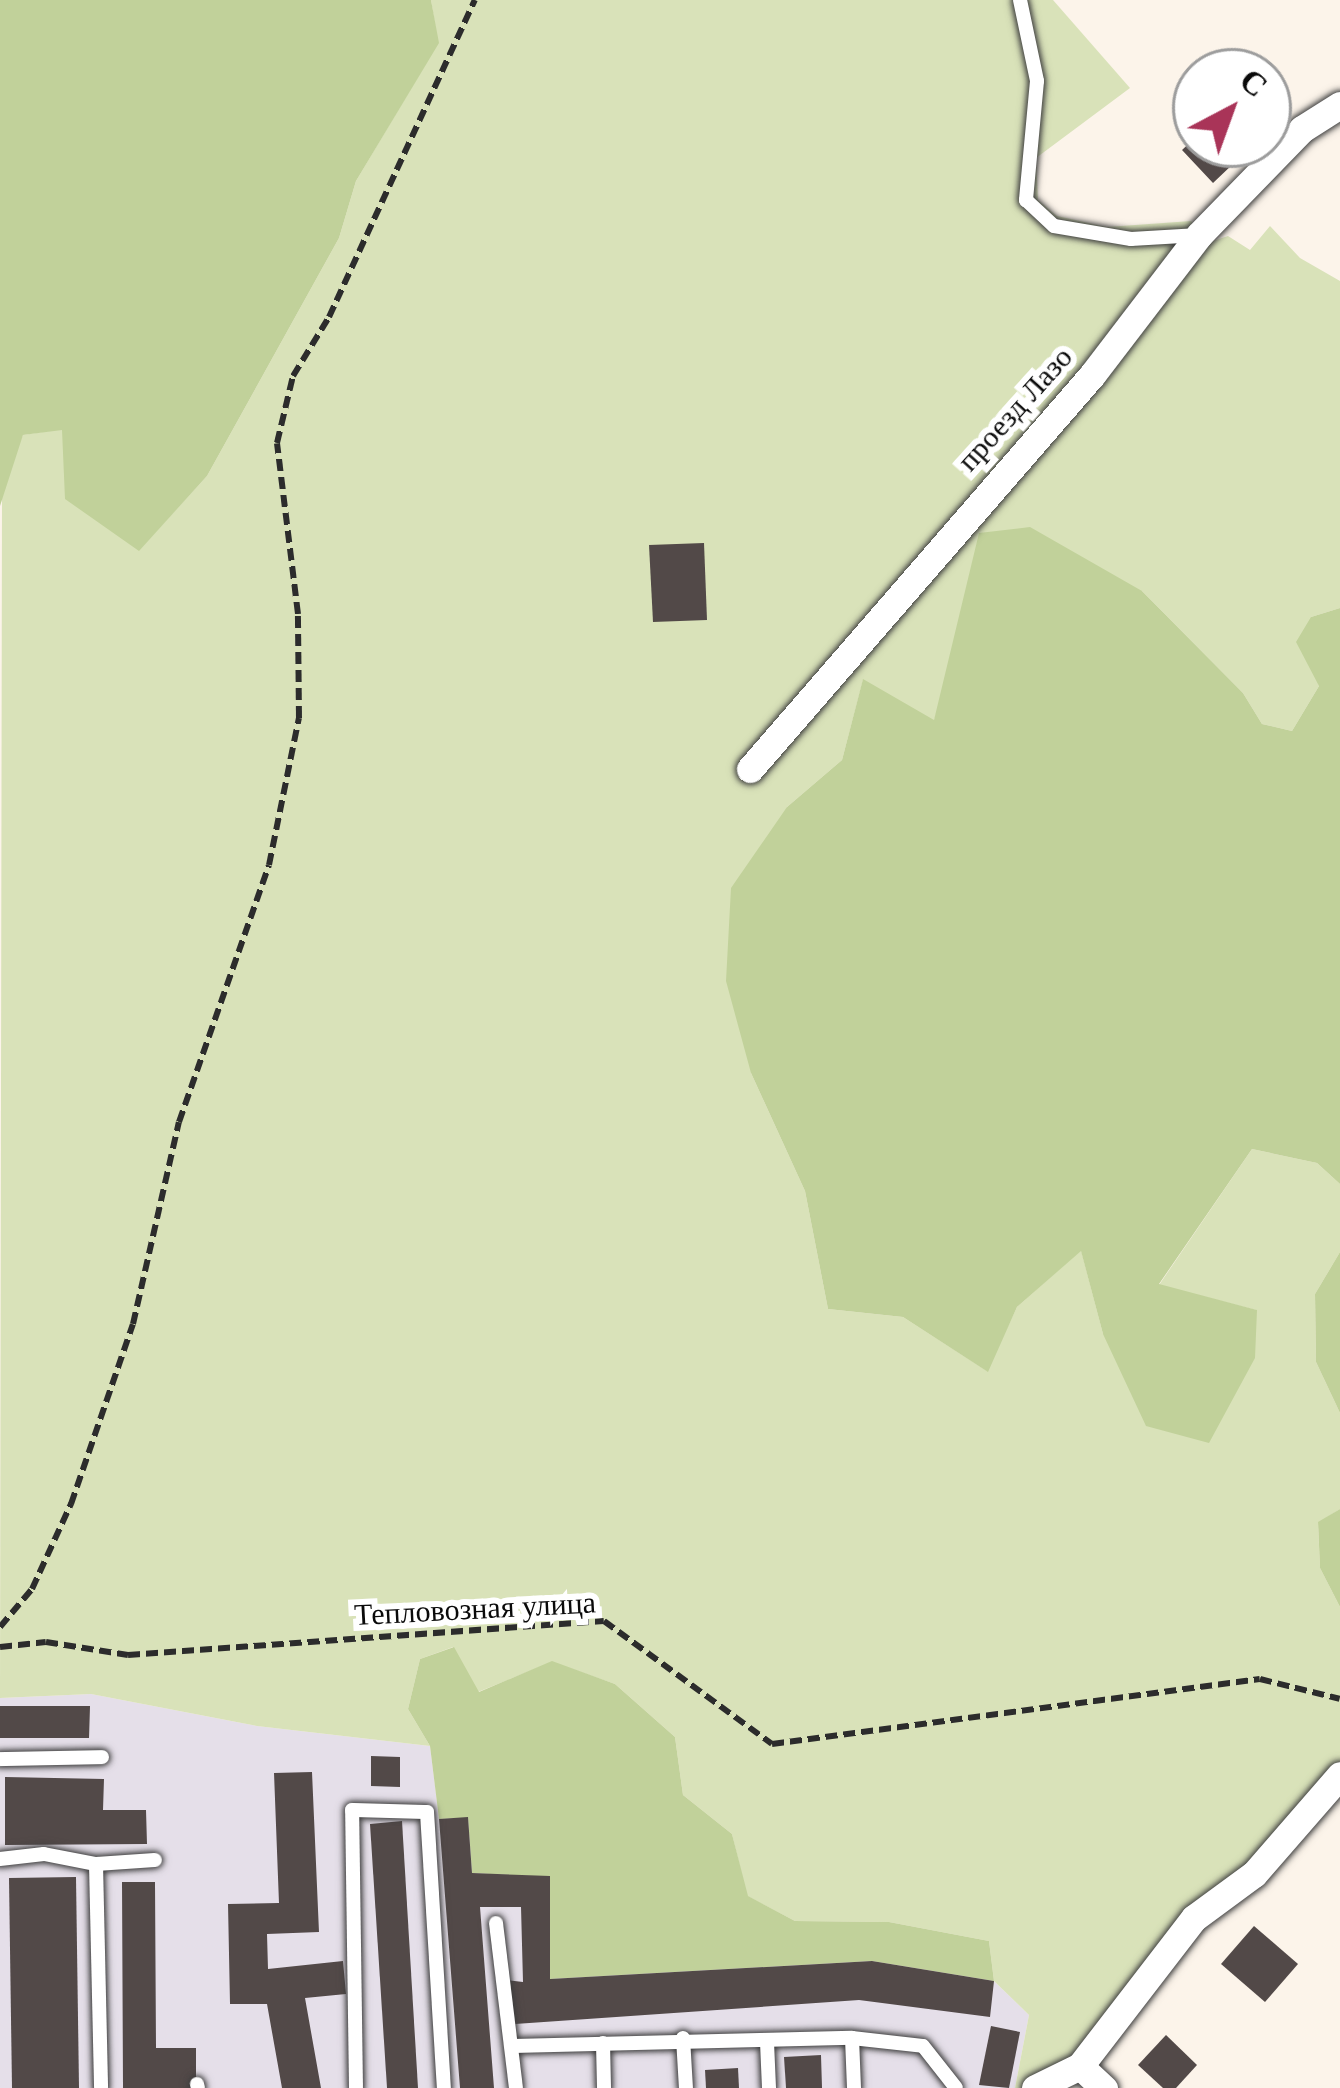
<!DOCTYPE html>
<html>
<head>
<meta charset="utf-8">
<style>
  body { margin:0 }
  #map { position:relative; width:1340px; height:2088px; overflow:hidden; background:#fcf4ea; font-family:"Times New Roman",serif }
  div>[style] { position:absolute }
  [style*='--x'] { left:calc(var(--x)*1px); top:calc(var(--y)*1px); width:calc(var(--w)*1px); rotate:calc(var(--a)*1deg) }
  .industrial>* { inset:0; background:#e5dfe9 }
  .green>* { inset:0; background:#d9e2b9 }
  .forest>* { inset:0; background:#c1d19a }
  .building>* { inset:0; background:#524948 }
  .path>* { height:6px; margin-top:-3px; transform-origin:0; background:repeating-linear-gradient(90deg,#2c2c2c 0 12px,transparent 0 18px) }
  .roads { filter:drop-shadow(0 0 3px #3d3d3d) drop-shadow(0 0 3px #3d3d3d) }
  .lane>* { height:14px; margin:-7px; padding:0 7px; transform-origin:7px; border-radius:7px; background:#fff }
  .street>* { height:27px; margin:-13.5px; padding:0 13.5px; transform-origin:13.5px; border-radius:13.5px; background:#fff }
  span { translate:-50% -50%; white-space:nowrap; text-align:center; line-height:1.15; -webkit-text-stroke:12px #fff; paint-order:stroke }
  .street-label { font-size:30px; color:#0a0a0a }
  .north { position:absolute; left:1172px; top:48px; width:120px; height:120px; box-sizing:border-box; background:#fff; border:3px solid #9d9d9d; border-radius:50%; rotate:41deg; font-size:33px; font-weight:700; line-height:48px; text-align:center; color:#0a0a0a }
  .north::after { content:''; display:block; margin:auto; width:42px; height:54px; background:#a93458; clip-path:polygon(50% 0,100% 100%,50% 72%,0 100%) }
</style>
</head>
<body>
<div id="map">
  <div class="industrial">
    <i style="clip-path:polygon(91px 1694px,257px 1726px,430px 1746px,439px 1818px,468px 1817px,550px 1876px,550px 1978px,872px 1961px,994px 1981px,1029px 2015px,1015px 2088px,0 2088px,0 1698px)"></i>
  </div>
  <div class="green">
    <i style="clip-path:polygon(431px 0,1053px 0,1130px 88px,1036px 158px,1038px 200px,1057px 216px,1107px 227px,1191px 221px,1207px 243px,1228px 236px,1250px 250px,1270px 226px,1300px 258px,1340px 281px,1340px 608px,1311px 617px,1319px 686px,1292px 731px,1262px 724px,1243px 693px,1142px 591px,952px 660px,934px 721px,863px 680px,842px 760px,787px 807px,751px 1073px,805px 1191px,828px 1309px,903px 1317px,987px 1371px,1017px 1307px,1081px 1250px,1103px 1334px,1256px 1310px,1159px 1285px,1252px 1149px,1317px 1163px,1340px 1184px,1340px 1252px,1315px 1294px,1316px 1362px,1340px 1413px,1340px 1509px,1318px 1523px,1320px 1568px,1340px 1607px,1340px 1761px,1080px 2049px,1035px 2088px,1015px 2088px,1029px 2015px,994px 1981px,989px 1941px,889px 1922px,795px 1921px,747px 1896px,732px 1834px,683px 1795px,675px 1737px,615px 1684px,552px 1662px,478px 1692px,453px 1647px,420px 1659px,408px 1709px,430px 1746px,257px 1726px,91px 1694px,0 1698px,2px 482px,23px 435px,62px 429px,139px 550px,207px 476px,339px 238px,356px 181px,438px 43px)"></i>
  </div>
  <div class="forest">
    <i style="clip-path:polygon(0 0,431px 0,439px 43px,356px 181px,339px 238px,207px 476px,139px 551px,65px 499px,62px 430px,23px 435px,0 506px)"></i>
    <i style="clip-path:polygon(1030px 527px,1142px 591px,1243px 693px,1262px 724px,1292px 731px,1319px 686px,1296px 642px,1311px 617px,1340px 608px,1340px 1184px,1317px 1163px,1252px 1149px,1159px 1284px,1257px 1310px,1255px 1358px,1209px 1443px,1146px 1426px,1103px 1334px,1081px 1251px,1017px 1307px,988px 1372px,903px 1317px,828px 1309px,805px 1191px,751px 1073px,726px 981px,731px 888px,787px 807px,842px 760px,863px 679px,934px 720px,979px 533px)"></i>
    <i style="clip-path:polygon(1340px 1252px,1340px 1413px,1316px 1362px,1315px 1294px)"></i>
    <i style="clip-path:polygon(1340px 1509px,1340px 1607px,1320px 1568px,1318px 1522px)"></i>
    <i style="clip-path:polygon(454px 1647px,479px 1692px,552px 1661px,615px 1684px,675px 1737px,683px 1795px,732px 1834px,748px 1896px,795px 1921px,889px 1922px,989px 1941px,994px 1981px,872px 1961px,550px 1979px,550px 1877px,472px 1873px,468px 1818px,439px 1819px,430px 1746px,408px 1709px,420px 1659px)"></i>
  </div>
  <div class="building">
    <i style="clip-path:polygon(1196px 137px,1196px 144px,1254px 144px,1213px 183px,1182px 150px)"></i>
    <i style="clip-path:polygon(704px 543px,707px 620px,653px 622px,649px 545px)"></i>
    <i style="clip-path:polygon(0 1706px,90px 1706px,89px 1738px,0 1738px)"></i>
    <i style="clip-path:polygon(371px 1756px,400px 1757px,400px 1787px,371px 1786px)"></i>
    <i style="clip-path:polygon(312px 1772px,319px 1932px,267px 1934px,268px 1969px,343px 1961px,346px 1994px,305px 1998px,321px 2088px,282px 2088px,267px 2004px,230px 2004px,228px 1904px,279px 1903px,274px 1773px)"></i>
    <i style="clip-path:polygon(5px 1777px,104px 1779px,103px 1810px,146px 1810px,147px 1844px,5px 1845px)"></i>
    <i style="clip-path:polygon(468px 1817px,472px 1873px,550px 1876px,550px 1979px,872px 1961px,994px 1981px,990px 2017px,859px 2000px,515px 2024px,507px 1980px,523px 1982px,521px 1907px,480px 1907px,494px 2088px,460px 2088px,439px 1819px)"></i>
    <i style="clip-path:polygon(402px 1821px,418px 2088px,387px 2088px,370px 1824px)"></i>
    <i style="clip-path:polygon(76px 1877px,79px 2088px,12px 2088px,9px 1878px)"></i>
    <i style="clip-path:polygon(122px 1882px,155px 1882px,156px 2048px,196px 2048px,196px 2088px,123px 2088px)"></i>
    <i style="clip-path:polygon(1254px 1926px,1298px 1964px,1265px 2002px,1221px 1964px)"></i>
    <i style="clip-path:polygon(991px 2026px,1020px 2032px,1009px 2088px,979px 2085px)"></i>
    <i style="clip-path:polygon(1166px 2035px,1197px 2065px,1176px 2088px,1163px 2088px,1138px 2065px)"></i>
    <i style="clip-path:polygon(821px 2055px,822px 2088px,786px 2088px,784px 2057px)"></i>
    <i style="clip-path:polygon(738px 2068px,739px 2088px,706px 2088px,705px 2070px)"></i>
  </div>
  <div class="path">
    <i style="--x:0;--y:1627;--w:50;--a:-49.9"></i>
    <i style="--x:32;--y:1589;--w:94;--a:-65.4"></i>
    <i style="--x:71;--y:1504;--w:190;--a:-71"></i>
    <i style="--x:133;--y:1324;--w:207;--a:-77.2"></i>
    <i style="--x:179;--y:1122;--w:272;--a:-70.7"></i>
    <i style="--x:269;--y:865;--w:150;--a:-78.5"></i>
    <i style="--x:299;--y:718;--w:104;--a:-90.6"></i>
    <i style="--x:298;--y:614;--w:172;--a:-97"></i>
    <i style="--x:277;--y:443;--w:69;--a:-76.6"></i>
    <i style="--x:293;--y:376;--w:69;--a:-58.6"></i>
    <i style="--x:329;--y:317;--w:349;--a:-65.3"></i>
    <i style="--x:0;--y:1647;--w:46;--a:-6.2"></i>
    <i style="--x:46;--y:1642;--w:83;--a:9"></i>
    <i style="--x:128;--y:1655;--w:477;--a:-4.1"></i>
    <i style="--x:604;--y:1621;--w:208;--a:36.2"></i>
    <i style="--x:772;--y:1744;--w:492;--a:-7.6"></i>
    <i style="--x:1260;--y:1679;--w:82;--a:14"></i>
  </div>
  <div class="roads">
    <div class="lane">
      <i style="--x:1020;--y:0;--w:83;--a:78.1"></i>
      <i style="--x:1037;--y:81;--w:120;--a:95.3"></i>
      <i style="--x:1026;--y:200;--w:38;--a:43"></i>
      <i style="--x:1054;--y:226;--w:78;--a:9.6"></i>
      <i style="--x:1131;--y:239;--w:68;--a:-3.4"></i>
      <i style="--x:0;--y:1759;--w:102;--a:-1.1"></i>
      <i style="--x:0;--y:1859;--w:44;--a:-6.5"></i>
      <i style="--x:44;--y:1854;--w:53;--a:10.9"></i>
      <i style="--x:96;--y:1864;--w:224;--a:88.7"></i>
      <i style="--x:96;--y:1864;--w:59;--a:-3.9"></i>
      <i style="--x:496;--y:1923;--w:166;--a:83.1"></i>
      <i style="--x:683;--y:2038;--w:50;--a:86.6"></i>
      <i style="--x:852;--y:2038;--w:50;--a:87.7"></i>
      <i style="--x:767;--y:2042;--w:46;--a:87.5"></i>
      <i style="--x:603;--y:2043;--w:45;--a:88.7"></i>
      <i style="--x:513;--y:2046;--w:339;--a:-1.4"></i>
      <i style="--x:852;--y:2038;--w:71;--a:6.4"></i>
      <i style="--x:923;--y:2046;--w:53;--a:51.8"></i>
      <i style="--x:197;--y:2084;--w:4;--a:76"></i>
      <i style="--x:356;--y:2088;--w:278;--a:-90.8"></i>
      <i style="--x:352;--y:1810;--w:75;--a:1.5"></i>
      <i style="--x:427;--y:1812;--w:277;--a:86.5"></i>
    </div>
    <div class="street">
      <i style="--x:750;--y:769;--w:522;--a:-49.04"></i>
      <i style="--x:1092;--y:375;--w:176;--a:-52.6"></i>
      <i style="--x:1199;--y:235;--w:148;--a:-45.8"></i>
      <i style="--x:1302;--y:129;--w:45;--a:-32.3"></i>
      <i style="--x:1080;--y:2066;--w:33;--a:43"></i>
      <i style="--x:1035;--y:2088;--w:50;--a:-26.1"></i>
      <i style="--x:1080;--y:2066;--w:187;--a:-52.4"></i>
      <i style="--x:1194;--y:1918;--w:74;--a:-36.3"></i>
      <i style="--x:1254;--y:1874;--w:131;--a:-49"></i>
    </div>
  </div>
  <div class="street-label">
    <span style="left:1015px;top:409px;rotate:-48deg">проезд Лазо</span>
    <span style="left:475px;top:1609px;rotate:-3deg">Тепловозная улица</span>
  </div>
  <div class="north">С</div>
</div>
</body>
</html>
